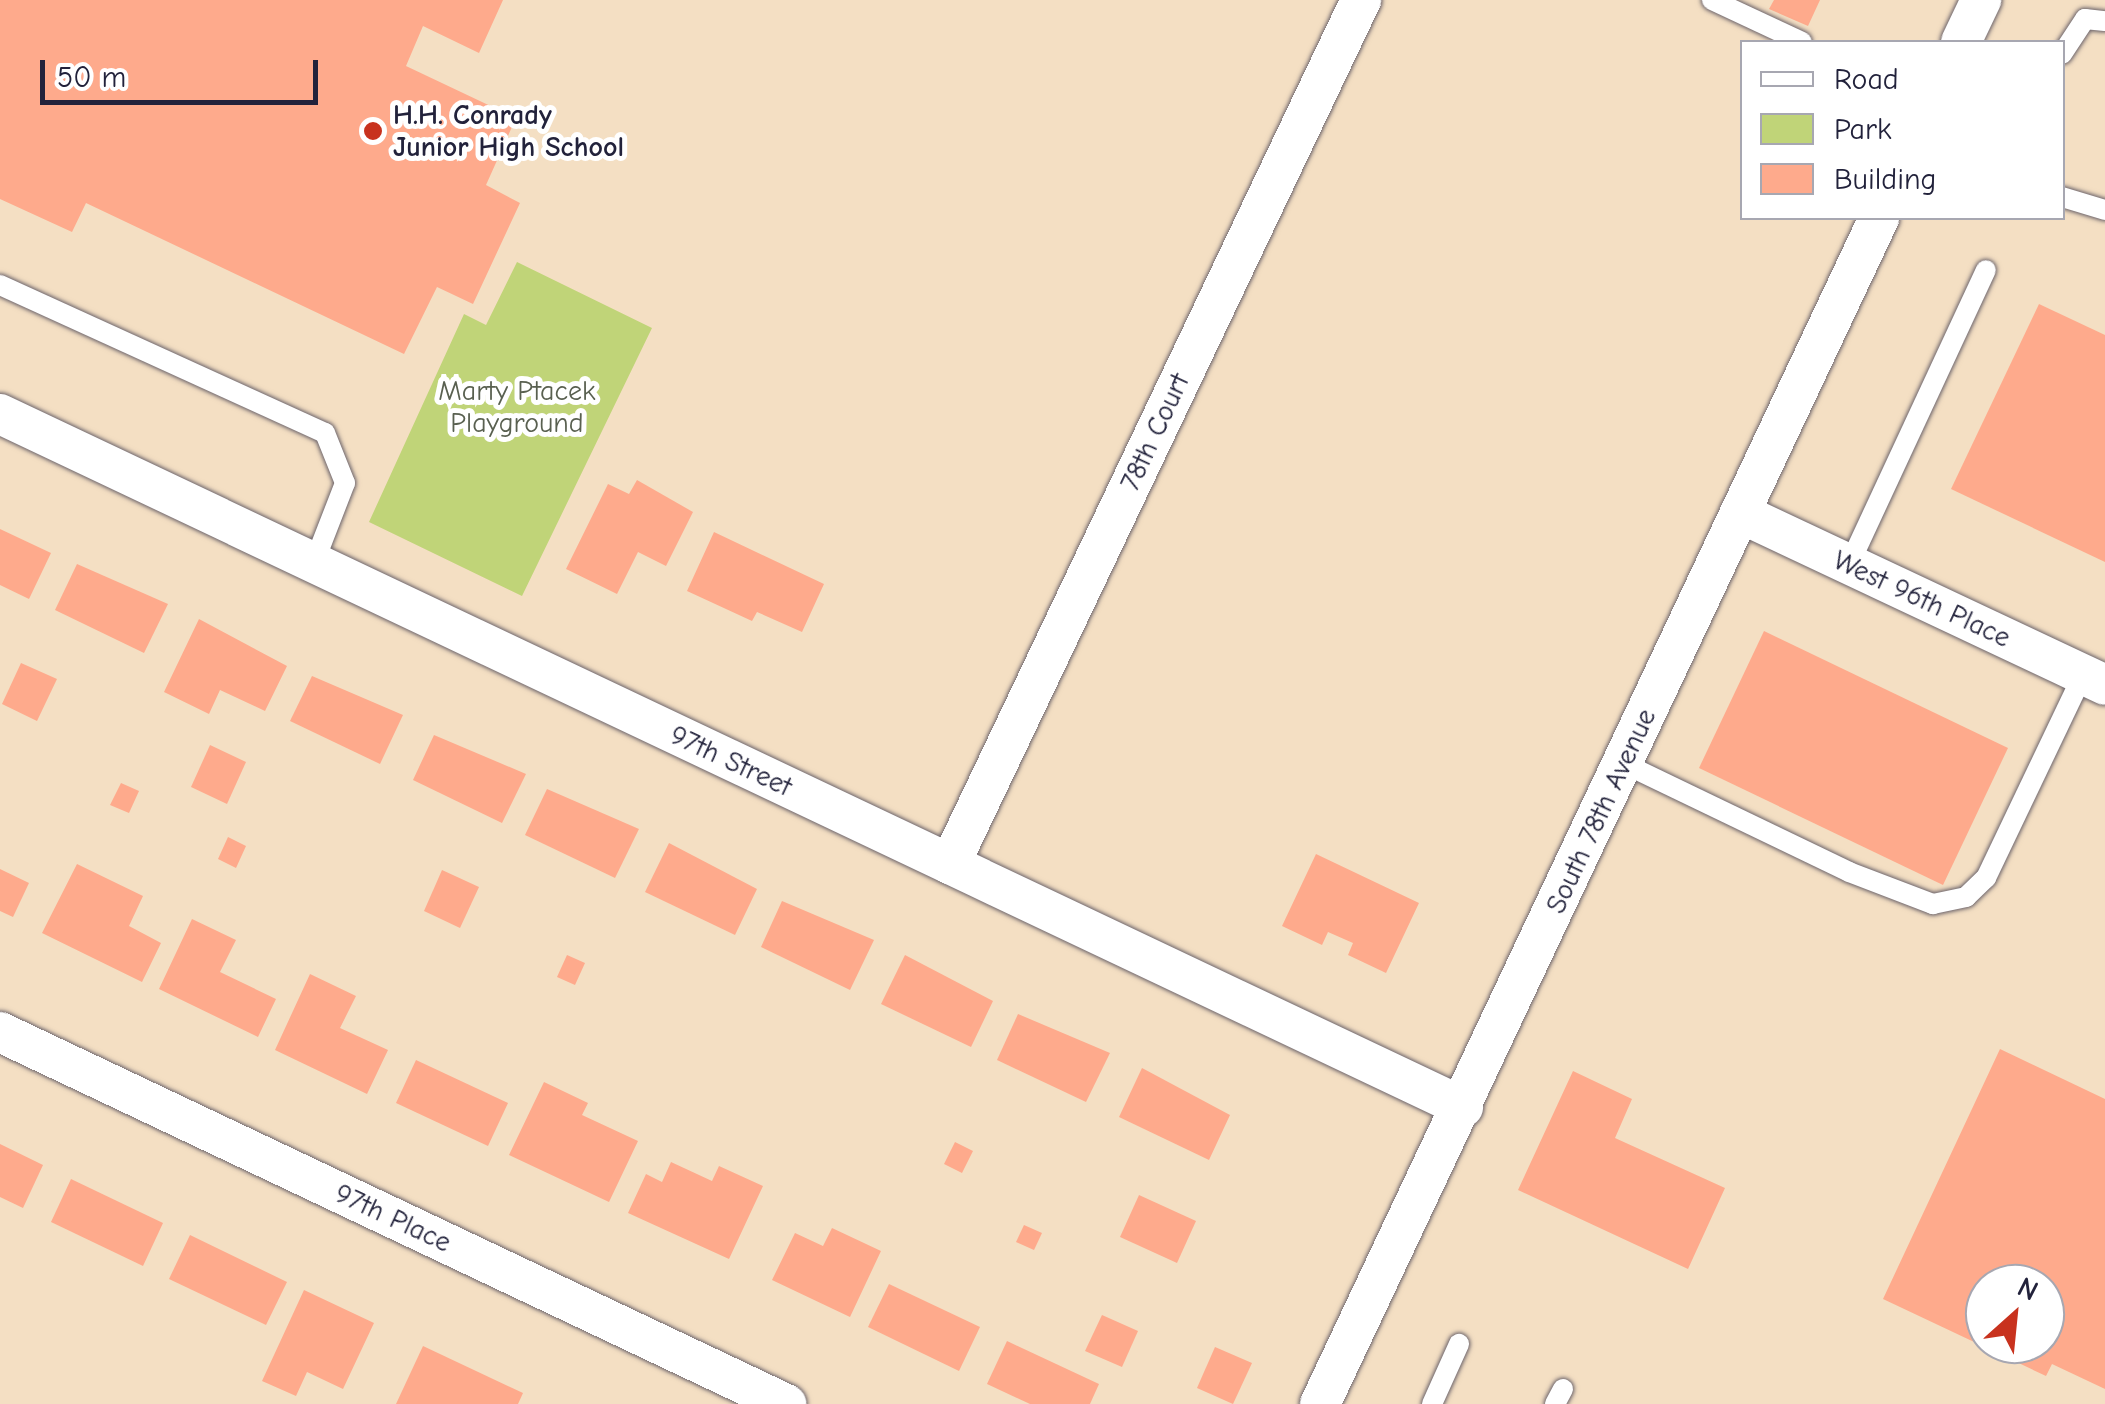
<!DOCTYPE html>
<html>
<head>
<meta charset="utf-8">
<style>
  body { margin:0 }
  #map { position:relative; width:2105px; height:1404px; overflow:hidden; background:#f4dfc3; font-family:"Comic Neue",sans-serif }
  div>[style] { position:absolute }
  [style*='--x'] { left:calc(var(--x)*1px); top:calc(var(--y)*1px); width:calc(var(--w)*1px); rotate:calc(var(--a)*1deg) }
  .green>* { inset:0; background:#c0d478 }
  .building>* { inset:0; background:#feaa8c }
  .roads { filter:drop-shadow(0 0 2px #6c646b) drop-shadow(0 0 2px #6c646b) }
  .service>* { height:20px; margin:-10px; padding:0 10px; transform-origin:10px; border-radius:10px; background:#fff }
  .minor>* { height:40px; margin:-20px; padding:0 20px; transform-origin:20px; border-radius:20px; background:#fff }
  .dots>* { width:28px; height:28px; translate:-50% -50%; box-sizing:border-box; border:5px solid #fff; border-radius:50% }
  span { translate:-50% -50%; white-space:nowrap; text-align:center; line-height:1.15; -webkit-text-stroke:10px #fff; paint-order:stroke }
  .poi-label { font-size:28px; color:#22223b; font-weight:700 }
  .left { translate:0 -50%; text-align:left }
  .park-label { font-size:28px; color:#596050 }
  .street-label { font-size:28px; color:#22223b }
  .legend { position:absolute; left:1740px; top:40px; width:325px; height:180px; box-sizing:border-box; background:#fff; border:2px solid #a7a7b1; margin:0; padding:12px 18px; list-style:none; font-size:30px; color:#22223b }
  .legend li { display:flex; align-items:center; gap:20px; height:50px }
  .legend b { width:50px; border:2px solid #a7a7b1 }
  .north { position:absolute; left:1965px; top:1264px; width:100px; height:100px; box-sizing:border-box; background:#fff; border:2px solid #a7a7b1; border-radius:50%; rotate:27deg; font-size:28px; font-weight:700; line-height:40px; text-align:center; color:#22223b }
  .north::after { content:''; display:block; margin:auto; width:35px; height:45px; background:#c8321e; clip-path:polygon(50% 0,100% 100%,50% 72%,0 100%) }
  .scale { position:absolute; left:40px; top:60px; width:278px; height:45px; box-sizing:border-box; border:5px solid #22223b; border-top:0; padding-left:12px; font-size:30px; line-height:35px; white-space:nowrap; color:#22223b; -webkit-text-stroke:8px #fff; paint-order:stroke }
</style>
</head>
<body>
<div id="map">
  <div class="green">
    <i style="clip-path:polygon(517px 262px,652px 328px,522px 596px,369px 522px,464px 314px,486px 325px)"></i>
  </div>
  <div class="building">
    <i style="clip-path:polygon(0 0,503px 0,479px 53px,423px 26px,406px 66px,516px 118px,486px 185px,520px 203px,473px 304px,437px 287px,404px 354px,86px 203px,72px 232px,0 199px)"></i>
    <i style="clip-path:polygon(1774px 0,1820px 0,1808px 26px,1769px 9px)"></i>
    <i style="clip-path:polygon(2039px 304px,2105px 335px,2105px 562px,1951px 489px)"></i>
    <i style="clip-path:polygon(637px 480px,693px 512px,666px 566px,638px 552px,617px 594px,566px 569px,608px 484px,629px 494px)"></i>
    <i style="clip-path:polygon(0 529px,51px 553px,29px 599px,0 585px)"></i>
    <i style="clip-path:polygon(714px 532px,824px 584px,802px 632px,757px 612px,752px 621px,687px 591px)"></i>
    <i style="clip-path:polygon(77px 564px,168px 604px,144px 653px,55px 610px)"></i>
    <i style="clip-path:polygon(199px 619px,287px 666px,265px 711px,220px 690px,209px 714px,164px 692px)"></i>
    <i style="clip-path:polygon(1764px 631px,2008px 748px,1943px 885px,1699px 768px)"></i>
    <i style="clip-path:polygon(21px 663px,57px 679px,37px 721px,2px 704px)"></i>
    <i style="clip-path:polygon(312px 676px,403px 715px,380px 764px,290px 721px)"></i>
    <i style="clip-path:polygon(434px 735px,526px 774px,502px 823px,413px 780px)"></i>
    <i style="clip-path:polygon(210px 745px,246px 762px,227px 804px,191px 787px)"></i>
    <i style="clip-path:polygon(121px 783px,139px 791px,129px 813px,110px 805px)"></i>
    <i style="clip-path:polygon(547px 789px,639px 829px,615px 878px,525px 835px)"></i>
    <i style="clip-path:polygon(228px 837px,246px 846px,236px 868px,218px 859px)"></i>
    <i style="clip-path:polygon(669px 843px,757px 889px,735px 935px,645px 892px)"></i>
    <i style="clip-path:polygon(1316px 854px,1419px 903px,1386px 973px,1348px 955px,1353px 943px,1328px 932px,1322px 945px,1282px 926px)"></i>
    <i style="clip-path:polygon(77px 864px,143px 896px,129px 926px,161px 943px,142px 982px,42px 933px)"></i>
    <i style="clip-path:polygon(0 869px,29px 883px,13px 917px,0 911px)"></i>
    <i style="clip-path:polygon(442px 870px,479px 887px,460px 928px,424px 911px)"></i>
    <i style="clip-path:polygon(782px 901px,874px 940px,850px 990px,761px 947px)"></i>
    <i style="clip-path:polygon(192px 919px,236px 940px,220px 972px,276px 999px,258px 1037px,159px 989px)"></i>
    <i style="clip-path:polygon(567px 955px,585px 963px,575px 985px,557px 977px)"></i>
    <i style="clip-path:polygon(905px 955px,993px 1001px,971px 1047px,881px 1004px)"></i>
    <i style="clip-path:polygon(310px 974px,356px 996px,340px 1028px,388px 1050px,367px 1094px,275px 1050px)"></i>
    <i style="clip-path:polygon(1018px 1014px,1110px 1053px,1086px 1102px,997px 1060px)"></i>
    <i style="clip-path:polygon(evenodd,2000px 1049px,2105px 1099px,2105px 1389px,2052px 1364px,2046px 1376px,1883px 1299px,2000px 1049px,1985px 1284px,2045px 1284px,2045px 1344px,1985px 1344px,1985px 1284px)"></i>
    <i style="clip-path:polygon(416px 1060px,508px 1103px,488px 1146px,396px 1103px)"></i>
    <i style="clip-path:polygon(1142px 1068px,1230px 1115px,1209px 1160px,1119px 1117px)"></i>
    <i style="clip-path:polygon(1573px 1071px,1632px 1099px,1615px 1138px,1725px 1188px,1688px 1269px,1518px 1190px)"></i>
    <i style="clip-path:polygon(544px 1082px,588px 1103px,582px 1115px,638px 1141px,609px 1202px,509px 1155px)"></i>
    <i style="clip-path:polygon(955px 1142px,973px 1151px,962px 1173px,944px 1164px)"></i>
    <i style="clip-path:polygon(0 1144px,43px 1165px,23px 1208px,0 1197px)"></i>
    <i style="clip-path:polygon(671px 1162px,712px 1181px,719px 1166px,763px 1186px,729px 1259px,628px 1213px,646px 1174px,662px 1182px)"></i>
    <i style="clip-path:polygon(71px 1179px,163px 1223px,143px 1266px,51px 1222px)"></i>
    <i style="clip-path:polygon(1139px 1195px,1196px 1221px,1177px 1263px,1120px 1237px)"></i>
    <i style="clip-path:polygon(1024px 1225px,1042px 1233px,1034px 1250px,1016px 1242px)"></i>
    <i style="clip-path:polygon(832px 1228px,881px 1251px,850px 1317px,772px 1280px,795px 1233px,823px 1246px)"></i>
    <i style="clip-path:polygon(190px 1235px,287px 1282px,266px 1325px,169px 1279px)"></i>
    <i style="clip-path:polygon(889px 1284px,980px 1327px,959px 1371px,868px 1327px)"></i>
    <i style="clip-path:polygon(304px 1290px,374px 1323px,343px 1389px,307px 1372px,296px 1396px,262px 1381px)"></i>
    <i style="clip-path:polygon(1102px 1315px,1138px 1331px,1122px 1367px,1085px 1351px)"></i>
    <i style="clip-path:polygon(1007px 1341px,1099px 1384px,1090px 1404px,1030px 1404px,987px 1384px)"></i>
    <i style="clip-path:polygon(423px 1346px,523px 1393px,518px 1404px,396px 1404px)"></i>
    <i style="clip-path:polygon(1215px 1347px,1252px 1363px,1233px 1404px,1197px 1388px)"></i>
  </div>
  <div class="roads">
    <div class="service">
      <i style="--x:1712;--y:0;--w:99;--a:25"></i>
      <i style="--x:2062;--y:54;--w:42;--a:-56.7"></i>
      <i style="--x:2085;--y:19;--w:20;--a:6"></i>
      <i style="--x:2062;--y:197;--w:45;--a:16.8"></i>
      <i style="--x:0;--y:285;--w:357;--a:24.5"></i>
      <i style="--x:325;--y:433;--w:54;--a:68.2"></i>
      <i style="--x:345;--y:483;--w:86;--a:111.2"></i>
      <i style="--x:1849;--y:565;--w:325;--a:-65.1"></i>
      <i style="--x:1623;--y:763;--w:251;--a:25.7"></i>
      <i style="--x:1849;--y:872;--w:90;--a:20.9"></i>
      <i style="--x:1933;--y:904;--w:34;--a:-12"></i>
      <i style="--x:1966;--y:897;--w:28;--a:-44"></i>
      <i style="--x:1986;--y:878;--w:225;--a:-64.5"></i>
      <i style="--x:1432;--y:1404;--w:66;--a:-65.8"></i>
      <i style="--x:1555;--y:1404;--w:17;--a:-62"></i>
    </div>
    <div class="minor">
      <i style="--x:1961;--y:42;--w:47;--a:-64.5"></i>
      <i style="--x:0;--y:414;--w:1619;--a:25.35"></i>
      <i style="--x:1740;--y:513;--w:403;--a:25.2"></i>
      <i style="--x:950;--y:864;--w:957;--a:-64.56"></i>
      <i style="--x:0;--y:1032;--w:870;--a:25.33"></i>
      <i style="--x:1320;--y:1404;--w:1311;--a:-64.76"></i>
    </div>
  </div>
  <div class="dots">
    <i style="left:373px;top:131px;background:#c8321e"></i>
  </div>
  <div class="poi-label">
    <span class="left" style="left:393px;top:131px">H.H. Conrady<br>Junior High School</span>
  </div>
  <div class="park-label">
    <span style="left:517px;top:407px">Marty Ptacek<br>Playground</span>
  </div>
  <div class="street-label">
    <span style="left:1155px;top:432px;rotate:-65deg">78th Court</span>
    <span style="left:1922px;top:599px;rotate:25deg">West 96th Place</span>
    <span style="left:731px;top:761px;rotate:25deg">97th Street</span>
    <span style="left:1601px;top:811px;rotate:-65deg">South 78th Avenue</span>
    <span style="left:393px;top:1218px;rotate:25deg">97th Place</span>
  </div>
  <ul class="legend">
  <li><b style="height:12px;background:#fff"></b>Road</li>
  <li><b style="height:28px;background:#c0d478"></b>Park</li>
  <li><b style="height:28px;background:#feaa8c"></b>Building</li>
  </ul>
  <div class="north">N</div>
  <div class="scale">50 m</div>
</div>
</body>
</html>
